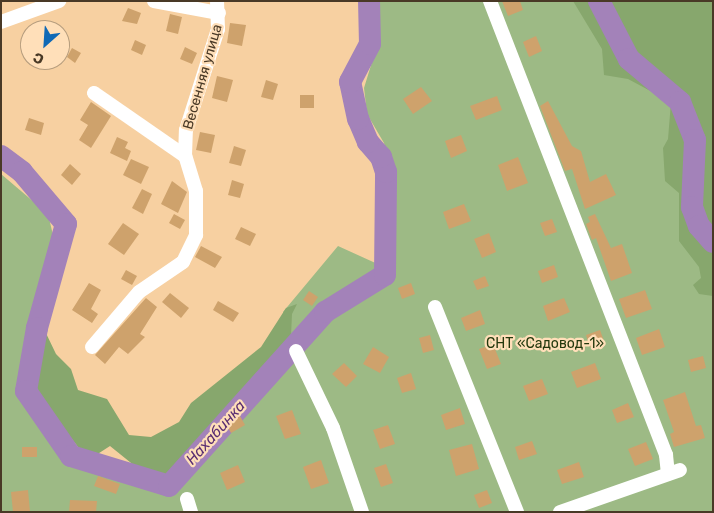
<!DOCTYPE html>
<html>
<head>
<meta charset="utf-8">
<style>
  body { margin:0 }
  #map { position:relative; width:714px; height:513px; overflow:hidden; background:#f7d0a1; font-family:Rubik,sans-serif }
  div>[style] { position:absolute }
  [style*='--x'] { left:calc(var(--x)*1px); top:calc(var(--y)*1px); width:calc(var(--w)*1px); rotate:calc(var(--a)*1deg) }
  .green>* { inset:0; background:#9dba85 }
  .forest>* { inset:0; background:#87a76d }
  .river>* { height:22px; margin:-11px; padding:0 11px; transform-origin:11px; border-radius:11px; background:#a382b9 }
  .building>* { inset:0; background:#cea26c }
  .minor>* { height:14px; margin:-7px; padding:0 7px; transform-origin:7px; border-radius:7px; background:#fff }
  span { translate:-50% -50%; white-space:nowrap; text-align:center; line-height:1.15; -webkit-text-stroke:4.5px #ffdfb9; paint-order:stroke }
  .street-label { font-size:14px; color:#493926 }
  .park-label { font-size:14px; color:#23380d }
  .water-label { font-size:15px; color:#5a2e72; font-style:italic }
  .frame { position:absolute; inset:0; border:2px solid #493926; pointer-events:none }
  .north { position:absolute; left:20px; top:20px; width:50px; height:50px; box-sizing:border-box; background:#ffdfb9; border:1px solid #b69d7e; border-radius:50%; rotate:206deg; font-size:14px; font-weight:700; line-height:20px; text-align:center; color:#493926 }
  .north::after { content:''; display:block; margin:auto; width:18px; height:22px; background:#1069b6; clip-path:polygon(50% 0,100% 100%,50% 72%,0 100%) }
</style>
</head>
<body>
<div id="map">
  <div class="green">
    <i style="clip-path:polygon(373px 1px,587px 1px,674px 110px,713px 262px,713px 512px,1px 512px,1px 174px,48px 214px,53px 235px,19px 390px,73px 461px,150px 490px,175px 491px,215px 442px,223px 425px,296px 346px,283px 312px,338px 246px,393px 271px,393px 179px,384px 143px,367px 114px,364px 88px,376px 49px)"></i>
  </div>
  <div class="forest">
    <i style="clip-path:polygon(573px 1px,713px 1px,713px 296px,699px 294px,693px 285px,701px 278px,699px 267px,679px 241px,679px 193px,665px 181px,663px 148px,668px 139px,671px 102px,628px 79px,604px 75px,602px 49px)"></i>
    <i style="clip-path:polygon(297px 304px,292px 314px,291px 336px,167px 476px,146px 475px,110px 446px,93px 457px,82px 452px,34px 391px,43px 327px,56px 354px,71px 369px,78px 390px,107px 399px,129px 435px,151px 437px,179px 422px,191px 403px,261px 347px,286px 308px)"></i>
  </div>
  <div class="river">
    <i style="--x:599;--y:1;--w:65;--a:62.7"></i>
    <i style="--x:629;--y:59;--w:67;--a:40.1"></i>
    <i style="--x:680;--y:102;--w:41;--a:68.5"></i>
    <i style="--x:695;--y:140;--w:67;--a:92.6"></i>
    <i style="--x:692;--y:207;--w:20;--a:70"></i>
    <i style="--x:699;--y:226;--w:21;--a:49"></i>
    <i style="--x:1;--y:156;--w:26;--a:37"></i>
    <i style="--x:22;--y:172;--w:68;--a:49.8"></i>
    <i style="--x:66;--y:224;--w:108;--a:105.6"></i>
    <i style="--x:37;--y:328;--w:64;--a:99.9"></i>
    <i style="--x:26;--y:391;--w:79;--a:55.3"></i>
    <i style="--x:71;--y:456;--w:102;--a:17"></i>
    <i style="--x:169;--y:486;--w:234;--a:-48.1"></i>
    <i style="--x:325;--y:312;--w:70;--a:-31.7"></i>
    <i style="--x:385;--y:275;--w:103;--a:-89.4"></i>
    <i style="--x:386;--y:172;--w:16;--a:-108"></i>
    <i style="--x:381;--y:157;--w:20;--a:-131"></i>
    <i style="--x:368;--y:142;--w:25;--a:-113"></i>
    <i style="--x:358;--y:119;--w:38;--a:-102"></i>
    <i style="--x:350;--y:82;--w:43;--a:-62.2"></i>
    <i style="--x:370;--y:44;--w:43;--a:-91.3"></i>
  </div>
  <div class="building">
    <i style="clip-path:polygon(502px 1px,520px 1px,523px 10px,508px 16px)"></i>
    <i style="clip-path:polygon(128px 8px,141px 13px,137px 24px,122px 21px)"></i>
    <i style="clip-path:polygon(170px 14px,182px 17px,178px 34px,166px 31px)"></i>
    <i style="clip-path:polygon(230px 23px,246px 25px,242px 46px,227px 43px)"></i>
    <i style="clip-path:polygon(536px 36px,542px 51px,529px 57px,523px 42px)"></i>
    <i style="clip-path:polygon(135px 40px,146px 45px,142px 55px,131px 50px)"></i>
    <i style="clip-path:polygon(185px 47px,197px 53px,192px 64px,180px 59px)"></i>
    <i style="clip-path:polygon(72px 48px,81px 53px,75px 63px,67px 57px)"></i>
    <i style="clip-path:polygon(217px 76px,233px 80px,227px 102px,212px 98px)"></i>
    <i style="clip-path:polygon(266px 80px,278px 84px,273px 100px,261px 97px)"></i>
    <i style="clip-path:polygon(421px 87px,432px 101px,413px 114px,403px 99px)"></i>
    <i style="clip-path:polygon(300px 95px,314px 95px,314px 108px,300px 108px)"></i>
    <i style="clip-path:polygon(497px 96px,502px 110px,476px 120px,470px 106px)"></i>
    <i style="clip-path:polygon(548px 101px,572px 146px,581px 151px,590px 182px,606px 174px,616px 195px,585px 209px,572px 169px,565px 171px,540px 106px)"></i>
    <i style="clip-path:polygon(91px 102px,111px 116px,91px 148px,79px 140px,88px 125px,80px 120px)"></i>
    <i style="clip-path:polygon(29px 118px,44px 123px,41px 135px,25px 130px)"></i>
    <i style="clip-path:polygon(200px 132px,215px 135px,211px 153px,196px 150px)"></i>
    <i style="clip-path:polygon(461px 135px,467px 151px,451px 158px,445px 141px)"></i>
    <i style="clip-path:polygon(117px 137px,128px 142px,125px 148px,131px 151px,127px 161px,110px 153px)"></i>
    <i style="clip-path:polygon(234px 146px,246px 150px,241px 166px,229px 163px)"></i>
    <i style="clip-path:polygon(518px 157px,528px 183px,507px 191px,498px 165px)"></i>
    <i style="clip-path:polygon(131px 159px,149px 167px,141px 184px,123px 175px)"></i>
    <i style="clip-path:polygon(70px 164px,81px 174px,72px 185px,61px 175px)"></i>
    <i style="clip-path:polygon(232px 180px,244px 184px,240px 198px,228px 195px)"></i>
    <i style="clip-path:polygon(172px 181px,187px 192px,178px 213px,161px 204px)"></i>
    <i style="clip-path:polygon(142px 189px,152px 194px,143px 214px,132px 208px)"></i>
    <i style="clip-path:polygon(464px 204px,471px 221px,449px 229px,443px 212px)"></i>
    <i style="clip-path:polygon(174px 214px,185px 220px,180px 229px,169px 223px)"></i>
    <i style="clip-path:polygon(595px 214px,611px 248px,622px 244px,632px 273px,611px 281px,596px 238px,592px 240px,586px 224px,590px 222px,588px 217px)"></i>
    <i style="clip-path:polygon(552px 219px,557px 232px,545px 236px,540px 223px)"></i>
    <i style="clip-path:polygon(123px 223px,139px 234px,124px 255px,108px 244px)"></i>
    <i style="clip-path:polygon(241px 227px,256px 234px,250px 246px,235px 239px)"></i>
    <i style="clip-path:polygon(489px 233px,496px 252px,482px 258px,474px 239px)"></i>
    <i style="clip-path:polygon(201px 246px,222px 257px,215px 268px,195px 257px)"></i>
    <i style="clip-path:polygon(554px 265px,558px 277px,542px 283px,538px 271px)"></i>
    <i style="clip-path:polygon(126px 270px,137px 276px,132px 285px,121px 279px)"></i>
    <i style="clip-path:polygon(485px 276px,489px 286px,477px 290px,473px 281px)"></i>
    <i style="clip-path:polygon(89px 283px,101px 290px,91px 309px,98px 314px,92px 323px,72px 310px)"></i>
    <i style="clip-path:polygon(411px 283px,415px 294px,402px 299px,398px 288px)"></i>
    <i style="clip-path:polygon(645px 290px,652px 309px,626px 318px,619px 299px)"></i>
    <i style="clip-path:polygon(309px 291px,318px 297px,312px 306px,303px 300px)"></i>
    <i style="clip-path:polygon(170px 293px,189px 308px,181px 318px,162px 302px)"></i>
    <i style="clip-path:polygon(146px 298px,157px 307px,140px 334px,145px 337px,128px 354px,119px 347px,105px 364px,95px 355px)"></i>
    <i style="clip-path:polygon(564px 298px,570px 312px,548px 321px,543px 306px)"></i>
    <i style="clip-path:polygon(218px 301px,239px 313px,233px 322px,213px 310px)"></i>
    <i style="clip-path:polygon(480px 310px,485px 324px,466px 331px,461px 318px)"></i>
    <i style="clip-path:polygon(659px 329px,665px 347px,642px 355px,636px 338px)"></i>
    <i style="clip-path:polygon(600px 330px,604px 341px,590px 347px,586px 335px)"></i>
    <i style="clip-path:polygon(430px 335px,434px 350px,423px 353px,419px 338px)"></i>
    <i style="clip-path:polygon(493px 344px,501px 364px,487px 369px,479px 349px)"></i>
    <i style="clip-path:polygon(373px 347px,389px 357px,380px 373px,363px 364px)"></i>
    <i style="clip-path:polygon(703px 356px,706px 368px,691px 372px,688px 360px)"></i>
    <i style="clip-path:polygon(344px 363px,357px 376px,346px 387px,332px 374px)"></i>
    <i style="clip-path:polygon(595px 363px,601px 379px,577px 388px,571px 372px)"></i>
    <i style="clip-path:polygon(411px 373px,416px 389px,402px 393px,397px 378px)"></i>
    <i style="clip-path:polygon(542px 379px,548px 394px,529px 401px,523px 386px)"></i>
    <i style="clip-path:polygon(685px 392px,696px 426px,701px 425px,705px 438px,674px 447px,670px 434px,674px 432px,663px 400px)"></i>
    <i style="clip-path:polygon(628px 403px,634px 417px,617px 423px,612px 410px)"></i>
    <i style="clip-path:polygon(460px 408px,465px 424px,446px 430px,441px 415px)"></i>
    <i style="clip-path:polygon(292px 410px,301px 434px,285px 439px,276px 416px)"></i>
    <i style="clip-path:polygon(240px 416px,245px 425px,231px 433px,226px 424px)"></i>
    <i style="clip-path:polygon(388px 425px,395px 444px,380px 449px,373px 430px)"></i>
    <i style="clip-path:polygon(532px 441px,537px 454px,519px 460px,515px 447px)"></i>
    <i style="clip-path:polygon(646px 442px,653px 459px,635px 466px,628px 449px)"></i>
    <i style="clip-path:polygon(472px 444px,479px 469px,456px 476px,449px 450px)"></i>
    <i style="clip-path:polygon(22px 447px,37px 447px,37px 457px,22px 457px)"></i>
    <i style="clip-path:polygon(321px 460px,329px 483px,311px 489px,303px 467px)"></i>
    <i style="clip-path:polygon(579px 462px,584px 477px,562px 484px,557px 470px)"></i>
    <i style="clip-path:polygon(386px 464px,393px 483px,381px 487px,374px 468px)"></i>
    <i style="clip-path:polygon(238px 465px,245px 482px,227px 490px,220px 473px)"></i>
    <i style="clip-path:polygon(98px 476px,120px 484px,116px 494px,94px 486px)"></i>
    <i style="clip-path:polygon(28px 490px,30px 512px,13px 512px,11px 492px)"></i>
    <i style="clip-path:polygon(487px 490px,492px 503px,479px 508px,474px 495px)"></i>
    <i style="clip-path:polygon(70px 500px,97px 501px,96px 512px,69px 512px)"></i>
  </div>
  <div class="minor">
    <i style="--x:154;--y:1;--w:66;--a:10.5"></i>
    <i style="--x:490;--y:1;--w:487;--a:68.8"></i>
    <i style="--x:666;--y:455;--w:19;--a:84"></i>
    <i style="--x:1;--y:22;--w:62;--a:-19.9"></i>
    <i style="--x:94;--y:93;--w:111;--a:34.7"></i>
    <i style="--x:435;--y:307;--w:221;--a:68.2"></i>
    <i style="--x:92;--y:347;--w:72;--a:-49.5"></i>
    <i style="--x:139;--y:292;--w:53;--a:-34.3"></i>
    <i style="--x:183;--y:262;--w:30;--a:-64"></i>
    <i style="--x:196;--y:235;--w:44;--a:-90"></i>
    <i style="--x:196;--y:191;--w:37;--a:-107"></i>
    <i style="--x:185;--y:156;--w:26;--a:-88"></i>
    <i style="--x:186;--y:130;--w:106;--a:-72.4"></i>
    <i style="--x:218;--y:29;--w:28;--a:-92"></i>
    <i style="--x:296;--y:351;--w:85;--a:64.3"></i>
    <i style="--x:333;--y:428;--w:89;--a:71"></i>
    <i style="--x:187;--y:499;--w:14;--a:73"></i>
    <i style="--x:560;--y:512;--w:127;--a:-19.3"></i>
  </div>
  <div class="street-label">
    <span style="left:203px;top:77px;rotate:-74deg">Весенняя улица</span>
  </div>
  <div class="park-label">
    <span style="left:545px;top:344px">СНТ «Садовод-1»</span>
  </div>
  <div class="water-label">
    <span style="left:216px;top:433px;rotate:-48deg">Нахабинка</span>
  </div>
  <div class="frame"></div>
  <div class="north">С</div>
</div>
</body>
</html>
